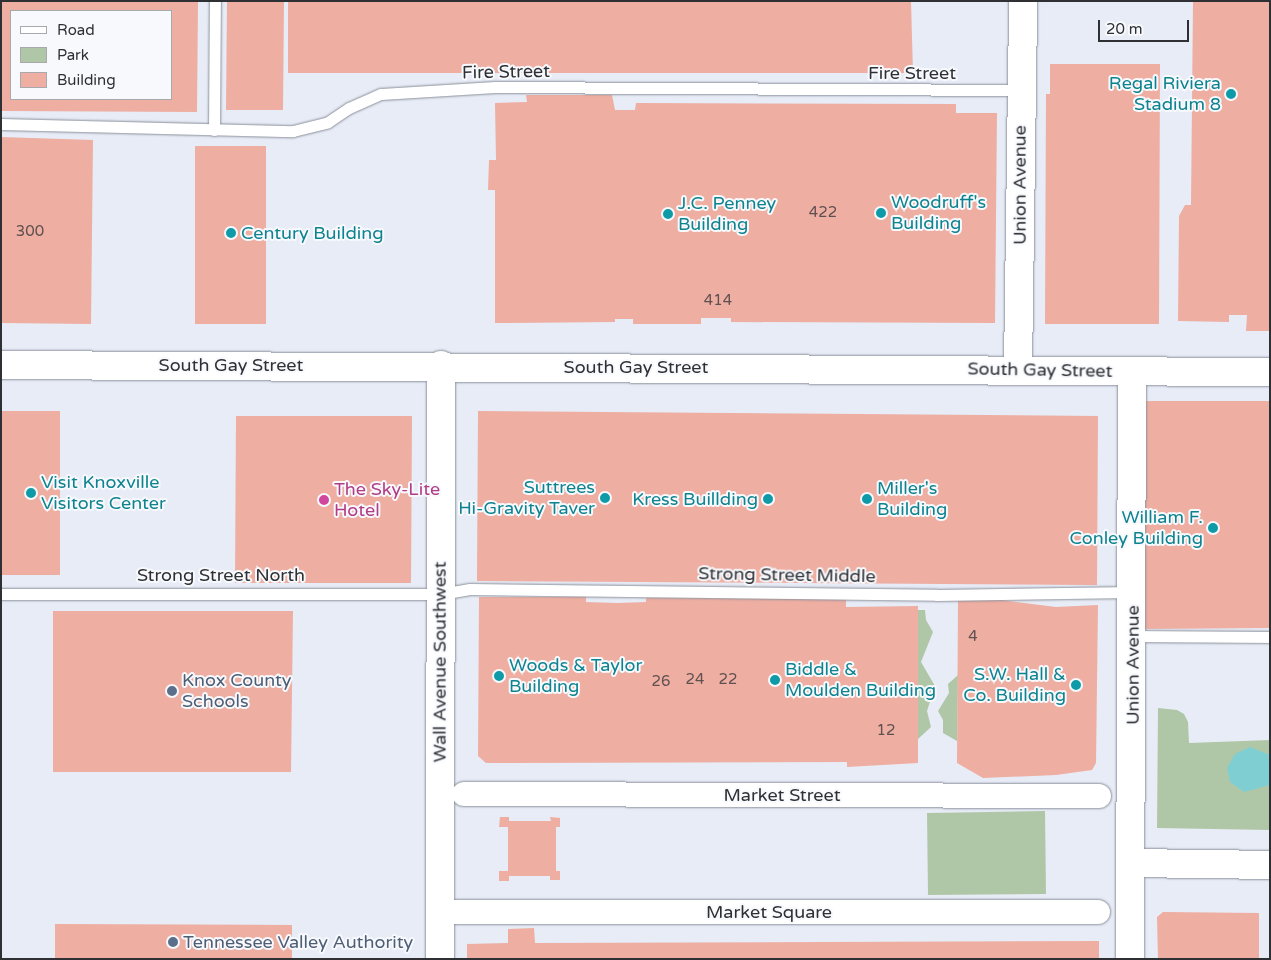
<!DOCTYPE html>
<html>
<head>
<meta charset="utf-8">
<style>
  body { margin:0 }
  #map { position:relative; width:1271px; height:960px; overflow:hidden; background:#e7ecf7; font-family:"Varela Round",sans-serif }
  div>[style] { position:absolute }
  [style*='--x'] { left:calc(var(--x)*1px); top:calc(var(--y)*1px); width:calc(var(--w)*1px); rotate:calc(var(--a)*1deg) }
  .green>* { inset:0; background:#b0c7a7 }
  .water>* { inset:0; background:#7fced1 }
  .building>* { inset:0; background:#eeaea2 }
  .roads { filter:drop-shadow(0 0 1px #8b909a) drop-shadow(0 0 1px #8b909a) }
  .lane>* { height:11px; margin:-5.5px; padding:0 5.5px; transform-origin:5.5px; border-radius:5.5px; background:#fff }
  .street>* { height:24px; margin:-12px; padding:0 12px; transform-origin:12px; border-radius:12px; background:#fff }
  .secondary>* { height:28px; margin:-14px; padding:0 14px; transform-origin:14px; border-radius:14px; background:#fff }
  .dots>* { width:14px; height:14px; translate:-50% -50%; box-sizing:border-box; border:2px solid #f7f9fd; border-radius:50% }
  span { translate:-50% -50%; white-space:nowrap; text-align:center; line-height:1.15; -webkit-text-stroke:4px #f7f9fd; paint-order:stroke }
  .number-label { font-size:15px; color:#5e5050 }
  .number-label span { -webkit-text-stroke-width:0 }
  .street-label { font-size:18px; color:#2e3034 }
  .culture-label { font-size:18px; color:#0d838f }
  .right { translate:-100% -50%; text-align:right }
  .left { translate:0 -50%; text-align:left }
  .hotel-label { font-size:18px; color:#b23c85 }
  .service-label { font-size:18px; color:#4e5e75 }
  .frame { position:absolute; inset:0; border:2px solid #2e3034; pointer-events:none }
  .legend { position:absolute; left:10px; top:10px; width:162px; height:90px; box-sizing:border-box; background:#f7f9fd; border:1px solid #a7a9ad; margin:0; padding:6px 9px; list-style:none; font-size:15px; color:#2e3034 }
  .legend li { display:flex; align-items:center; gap:10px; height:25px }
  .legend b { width:25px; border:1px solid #a7a9ad }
  .scale { position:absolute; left:1098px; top:20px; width:91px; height:22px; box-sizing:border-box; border:2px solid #2e3034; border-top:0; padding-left:6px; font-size:15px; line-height:18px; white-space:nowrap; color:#2e3034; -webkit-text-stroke:4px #f7f9fd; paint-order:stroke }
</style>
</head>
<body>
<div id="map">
  <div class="green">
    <i style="clip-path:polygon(918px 610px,925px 610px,926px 620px,933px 632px,921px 662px,935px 686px,927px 711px,931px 727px,918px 739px)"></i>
    <i style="clip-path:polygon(958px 675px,957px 741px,943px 733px,943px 720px,938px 711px,949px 693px,948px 684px)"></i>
    <i style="clip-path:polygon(1158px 708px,1177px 710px,1184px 714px,1188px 722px,1189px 743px,1270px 740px,1270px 830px,1157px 828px)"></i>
    <i style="clip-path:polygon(1045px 811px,1046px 894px,928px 895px,927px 813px)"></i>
  </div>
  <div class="water">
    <i style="clip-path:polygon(1250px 747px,1270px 755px,1270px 785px,1244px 792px,1230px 782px,1227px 768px,1235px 754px)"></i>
  </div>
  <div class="building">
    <i style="clip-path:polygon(evenodd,1px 1px,198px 1px,197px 112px,1px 111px,1px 1px,11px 11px,171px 11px,171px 99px,11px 99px,11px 11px)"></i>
    <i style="clip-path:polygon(227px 1px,284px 1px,283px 110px,226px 110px)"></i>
    <i style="clip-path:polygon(288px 1px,911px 1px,913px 73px,288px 73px)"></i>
    <i style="clip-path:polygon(1193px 1px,1270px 1px,1270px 331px,1246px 331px,1247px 315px,1229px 315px,1229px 322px,1178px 321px,1179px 216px,1185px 205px,1191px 205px)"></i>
    <i style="clip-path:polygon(1050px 64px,1160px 64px,1159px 324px,1045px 324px,1046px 94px,1050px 94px)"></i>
    <i style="clip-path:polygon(526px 95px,612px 95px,615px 110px,635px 110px,636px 103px,956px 104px,956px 113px,997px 113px,995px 323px,731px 322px,731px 318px,701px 318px,701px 324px,633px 324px,633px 319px,615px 319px,615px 322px,495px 323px,495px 190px,488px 190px,489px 160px,496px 160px,495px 103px,527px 102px)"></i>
    <i style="clip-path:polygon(1px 137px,93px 140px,91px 324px,1px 323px)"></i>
    <i style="clip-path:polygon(195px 146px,266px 146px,266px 324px,195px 324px)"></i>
    <i style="clip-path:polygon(1145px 401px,1270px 401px,1270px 628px,1142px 629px)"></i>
    <i style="clip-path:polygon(1px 411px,60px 411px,60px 575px,1px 575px)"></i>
    <i style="clip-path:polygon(478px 411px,1098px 416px,1097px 585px,477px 581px)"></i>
    <i style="clip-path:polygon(236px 416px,412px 416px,411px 583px,235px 583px)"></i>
    <i style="clip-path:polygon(479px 597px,586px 597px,586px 602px,617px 603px,646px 602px,646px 598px,846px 599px,846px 607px,918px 606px,918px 763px,847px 767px,847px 762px,486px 763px,478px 756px)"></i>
    <i style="clip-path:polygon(958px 599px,992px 599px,1056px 607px,1098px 605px,1096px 763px,1092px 770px,1056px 775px,983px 778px,957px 763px)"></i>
    <i style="clip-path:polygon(53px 611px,293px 611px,291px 772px,53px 772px)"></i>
    <i style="clip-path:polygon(500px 817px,509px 817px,509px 821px,551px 821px,550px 817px,560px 818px,560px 827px,556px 827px,556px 871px,560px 871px,560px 880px,550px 880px,550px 876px,509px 876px,509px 881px,499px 881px,499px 871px,508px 871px,508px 827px,499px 827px)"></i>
    <i style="clip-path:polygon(1163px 912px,1259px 913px,1259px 959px,1158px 959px,1157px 917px)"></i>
    <i style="clip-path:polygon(55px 924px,292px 925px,292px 959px,55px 959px)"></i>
    <i style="clip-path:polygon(534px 928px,535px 943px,1099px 941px,1099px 959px,467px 959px,467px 944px,508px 943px,508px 929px)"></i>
  </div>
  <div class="roads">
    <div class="lane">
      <i style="--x:1;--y:124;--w:292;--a:1.4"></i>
      <i style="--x:293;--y:131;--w:36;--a:-14"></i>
      <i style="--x:328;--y:122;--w:25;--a:-34"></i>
      <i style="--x:349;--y:108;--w:35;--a:-24"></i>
      <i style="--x:381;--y:94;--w:114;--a:-3.5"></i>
      <i style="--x:495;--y:87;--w:525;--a:0.33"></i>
      <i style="--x:214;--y:130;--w:129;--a:-89.6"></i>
      <i style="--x:1;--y:594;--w:440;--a:0"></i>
      <i style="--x:441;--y:594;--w:29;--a:-10"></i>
      <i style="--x:470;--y:589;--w:467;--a:0.7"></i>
      <i style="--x:937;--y:595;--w:194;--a:-0.9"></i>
      <i style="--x:1133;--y:636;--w:137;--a:0.4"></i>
    </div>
    <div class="street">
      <i style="--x:464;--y:794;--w:635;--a:0.18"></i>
      <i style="--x:440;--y:912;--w:658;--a:0"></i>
    </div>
    <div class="secondary">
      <i style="--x:1;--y:365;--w:1269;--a:0.32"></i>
      <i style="--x:1018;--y:369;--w:368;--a:-89.2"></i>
      <i style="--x:1131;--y:863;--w:139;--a:0.8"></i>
      <i style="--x:440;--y:959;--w:594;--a:-89.9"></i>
      <i style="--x:1130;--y:959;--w:588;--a:-89.81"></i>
    </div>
  </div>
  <div class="dots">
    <i style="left:1231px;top:94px;background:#0f9aa8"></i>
    <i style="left:881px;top:213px;background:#0f9aa8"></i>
    <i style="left:668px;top:214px;background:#0f9aa8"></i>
    <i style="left:231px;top:233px;background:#0f9aa8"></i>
    <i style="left:31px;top:493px;background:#0f9aa8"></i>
    <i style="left:605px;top:498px;background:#0f9aa8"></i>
    <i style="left:768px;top:499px;background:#0f9aa8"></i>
    <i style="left:867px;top:499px;background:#0f9aa8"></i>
    <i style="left:324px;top:500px;background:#d1479c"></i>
    <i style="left:1213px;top:528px;background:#0f9aa8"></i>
    <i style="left:499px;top:676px;background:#0f9aa8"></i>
    <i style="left:775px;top:680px;background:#0f9aa8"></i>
    <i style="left:1076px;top:685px;background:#0f9aa8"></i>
    <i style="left:172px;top:691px;background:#5c6f8a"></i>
    <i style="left:173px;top:942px;background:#5c6f8a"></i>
  </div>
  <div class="number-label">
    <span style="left:823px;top:213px">422</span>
    <span style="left:30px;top:232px">300</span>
    <span style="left:718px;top:301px">414</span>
    <span style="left:973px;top:637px">4</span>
    <span style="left:695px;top:680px">24</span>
    <span style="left:728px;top:680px">22</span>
    <span style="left:661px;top:682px">26</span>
    <span style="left:886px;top:731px">12</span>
  </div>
  <div class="street-label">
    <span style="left:506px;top:72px;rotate:-1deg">Fire Street</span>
    <span style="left:912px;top:73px">Fire Street</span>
    <span style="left:1020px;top:185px;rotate:-90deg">Union Avenue</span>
    <span style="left:231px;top:365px">South Gay Street</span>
    <span style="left:636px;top:367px">South Gay Street</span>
    <span style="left:1040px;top:370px;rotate:1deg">South Gay Street</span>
    <span style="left:221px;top:575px">Strong Street North</span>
    <span style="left:787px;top:575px;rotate:1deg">Strong Street Middle</span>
    <span style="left:440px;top:662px;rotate:-90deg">Wall Avenue Southwest</span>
    <span style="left:1133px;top:665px;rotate:-90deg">Union Avenue</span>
    <span style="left:782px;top:795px">Market Street</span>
    <span style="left:769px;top:912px">Market Square</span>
  </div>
  <div class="culture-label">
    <span class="right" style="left:1221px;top:94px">Regal Riviera<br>Stadium 8</span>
    <span class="left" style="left:891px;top:213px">Woodruff's<br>Building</span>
    <span class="left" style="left:678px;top:214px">J.C. Penney<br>Building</span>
    <span class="left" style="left:241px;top:233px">Century Building</span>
    <span class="left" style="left:41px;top:493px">Visit Knoxville<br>Visitors Center</span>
    <span class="right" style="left:595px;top:498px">Suttrees<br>Hi-Gravity Taver</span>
    <span class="left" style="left:877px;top:499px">Miller's<br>Building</span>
    <span class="right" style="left:758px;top:499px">Kress Buillding</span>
    <span class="right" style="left:1203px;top:528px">William F.<br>Conley Building</span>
    <span class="left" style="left:509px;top:676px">Woods &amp; Taylor<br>Building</span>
    <span class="left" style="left:785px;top:680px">Biddle &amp;<br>Moulden Building</span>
    <span class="right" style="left:1066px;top:685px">S.W. Hall &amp;<br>Co. Building</span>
  </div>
  <div class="hotel-label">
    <span class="left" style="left:334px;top:500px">The Sky-Lite<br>Hotel</span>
  </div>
  <div class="service-label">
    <span class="left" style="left:182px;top:691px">Knox County<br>Schools</span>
    <span class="left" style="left:183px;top:942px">Tennessee Valley Authority</span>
  </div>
  <div class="frame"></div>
  <ul class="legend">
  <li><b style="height:6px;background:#fff"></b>Road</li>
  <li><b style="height:14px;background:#b0c7a7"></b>Park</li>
  <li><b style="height:14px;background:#eeaea2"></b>Building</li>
  </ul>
  <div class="scale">20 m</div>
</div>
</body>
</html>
